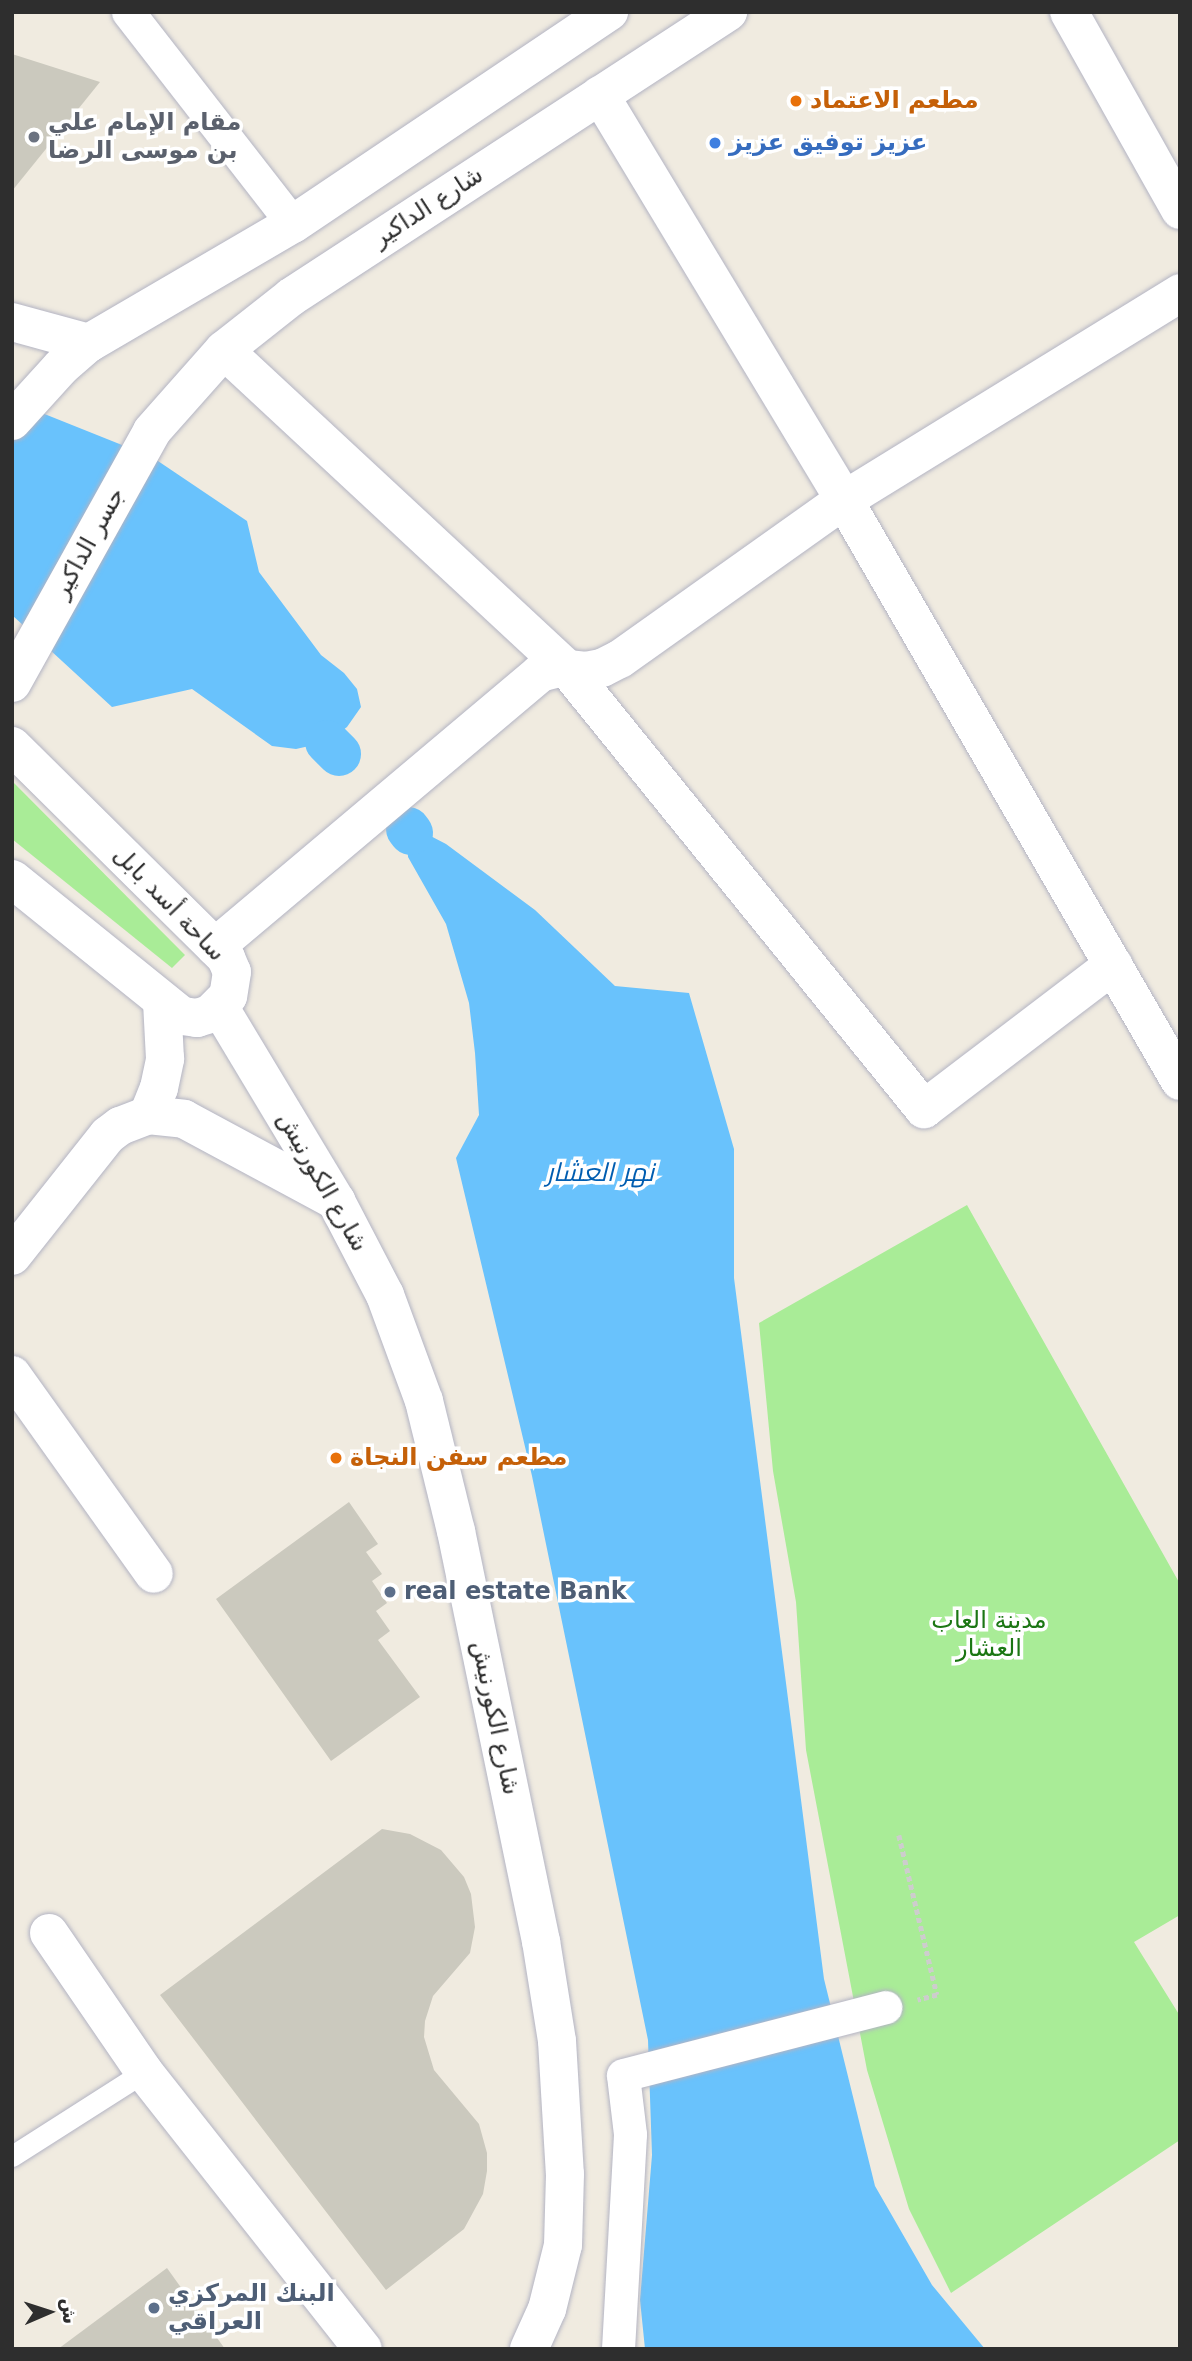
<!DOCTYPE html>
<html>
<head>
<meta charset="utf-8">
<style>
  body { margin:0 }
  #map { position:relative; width:1192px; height:2361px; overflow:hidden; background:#f0ebe0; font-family:"DejaVu Sans",Cairo,sans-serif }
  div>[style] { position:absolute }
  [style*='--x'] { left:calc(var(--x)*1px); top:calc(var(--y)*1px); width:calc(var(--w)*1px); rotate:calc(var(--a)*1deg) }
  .green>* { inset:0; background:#a9ec97 }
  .water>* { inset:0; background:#69c2fc }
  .canal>* { height:44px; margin:-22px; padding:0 22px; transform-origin:22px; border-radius:22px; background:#69c2fc }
  .building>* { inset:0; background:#cbc9be }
  .path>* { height:4.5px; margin-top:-2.25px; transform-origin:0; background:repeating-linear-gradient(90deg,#cdcdcd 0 5px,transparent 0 8.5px) }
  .roads { filter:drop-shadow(0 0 2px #b3b4c3) drop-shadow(0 0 2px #b3b4c3) }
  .service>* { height:21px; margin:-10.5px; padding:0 10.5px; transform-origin:10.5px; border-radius:10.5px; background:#fff }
  .pedestrian>* { height:33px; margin:-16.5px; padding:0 16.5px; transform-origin:16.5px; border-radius:16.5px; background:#fff }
  .minor>* { height:38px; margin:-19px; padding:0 19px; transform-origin:19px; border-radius:19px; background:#fff }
  .tertiary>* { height:38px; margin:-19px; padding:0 19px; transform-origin:19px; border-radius:19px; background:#fff }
  .secondary>* { height:38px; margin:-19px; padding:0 19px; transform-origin:19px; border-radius:19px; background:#fff }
  .dots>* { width:19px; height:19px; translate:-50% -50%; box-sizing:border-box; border:4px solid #fff; border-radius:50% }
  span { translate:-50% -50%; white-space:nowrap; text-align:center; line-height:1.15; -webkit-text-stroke:7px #fff; paint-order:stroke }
  .food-label { font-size:24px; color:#c56008; font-weight:700 }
  .left { translate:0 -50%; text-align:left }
  .worship-label { font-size:24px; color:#5b616d; font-weight:700 }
  .shop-label { font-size:24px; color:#366cbe; font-weight:700 }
  .street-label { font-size:24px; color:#2e2e2e }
  .service-label { font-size:24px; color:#4e5e75; font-weight:700 }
  .park-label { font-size:24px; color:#1b7613 }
  .water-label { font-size:26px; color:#005db0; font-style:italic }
  .frame { position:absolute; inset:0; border:14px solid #2e2e2e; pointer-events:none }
  .north { position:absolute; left:14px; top:2277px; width:70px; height:70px; -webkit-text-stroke:5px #fff; paint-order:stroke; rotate:87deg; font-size:19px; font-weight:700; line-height:28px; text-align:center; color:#2e2e2e }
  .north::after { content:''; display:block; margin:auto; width:24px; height:32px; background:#2e2e2e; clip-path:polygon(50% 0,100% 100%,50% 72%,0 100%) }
</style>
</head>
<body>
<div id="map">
  <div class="green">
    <i style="clip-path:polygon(12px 781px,185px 955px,172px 968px,12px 839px)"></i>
    <i style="clip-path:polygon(967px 1205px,1180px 1584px,1180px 1915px,1134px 1942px,1180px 2016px,1180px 2140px,951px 2293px,909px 2209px,867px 2070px,806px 1750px,796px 1602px,773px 1471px,759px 1323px)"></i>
  </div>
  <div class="water">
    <i style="clip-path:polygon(12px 401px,152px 457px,247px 521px,259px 572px,321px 655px,344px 673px,357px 689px,361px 707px,347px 727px,327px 742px,296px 749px,272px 746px,192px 689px,112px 707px,12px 615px)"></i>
    <i style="clip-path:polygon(419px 830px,446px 844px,535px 910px,615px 986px,689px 993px,734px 1149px,734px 1278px,824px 1979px,875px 2186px,932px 2285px,985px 2349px,645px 2349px,640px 2300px,652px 2155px,648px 2040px,532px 1476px,456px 1158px,479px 1115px,475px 1053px,469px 1003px,446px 924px,408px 857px,407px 840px,411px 833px)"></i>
  </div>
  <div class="canal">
    <i style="--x:327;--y:742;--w:17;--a:45"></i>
    <i style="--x:408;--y:829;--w:5;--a:53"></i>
  </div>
  <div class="building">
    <i style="clip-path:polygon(12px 54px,100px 82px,12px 191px)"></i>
    <i style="clip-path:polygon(349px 1502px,378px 1544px,366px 1552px,382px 1574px,372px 1581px,387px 1603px,376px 1611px,390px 1631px,378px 1640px,420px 1697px,331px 1761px,216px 1599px)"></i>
    <i style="clip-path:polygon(382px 1829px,410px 1834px,441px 1850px,464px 1877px,471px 1894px,475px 1927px,470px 1953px,433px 1996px,425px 2021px,424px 2037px,434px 2070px,479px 2124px,487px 2153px,487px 2171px,483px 2194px,464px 2229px,386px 2290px,160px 1995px)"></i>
    <i style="clip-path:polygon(167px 2268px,225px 2349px,58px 2349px)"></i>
  </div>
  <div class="path">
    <i style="--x:899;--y:1835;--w:164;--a:76.6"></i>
    <i style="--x:937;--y:1995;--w:20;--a:165"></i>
  </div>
  <div class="roads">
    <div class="service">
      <i style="--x:12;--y:2156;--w:156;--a:-32.5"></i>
    </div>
    <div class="pedestrian">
      <i style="--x:128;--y:12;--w:269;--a:52.1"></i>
      <i style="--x:618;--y:2349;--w:215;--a:-86.8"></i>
      <i style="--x:630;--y:2134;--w:59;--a:-96.8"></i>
      <i style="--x:623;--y:2075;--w:271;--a:-14.5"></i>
    </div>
    <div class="minor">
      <i style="--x:600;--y:95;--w:473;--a:58.9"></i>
      <i style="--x:844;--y:500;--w:671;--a:59.96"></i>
      <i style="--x:224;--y:350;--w:471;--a:42.9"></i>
      <i style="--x:569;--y:671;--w:564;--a:50.98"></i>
      <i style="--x:924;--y:1109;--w:238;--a:-37.3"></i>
      <i style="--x:215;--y:947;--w:425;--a:-40.1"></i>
      <i style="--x:540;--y:673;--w:20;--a:-15"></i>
      <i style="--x:559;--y:668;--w:27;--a:6"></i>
      <i style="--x:586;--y:671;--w:16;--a:-11"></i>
      <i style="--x:602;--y:668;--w:20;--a:-27"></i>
      <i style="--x:620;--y:659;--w:275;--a:-35.4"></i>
      <i style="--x:844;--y:500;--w:395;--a:-31.6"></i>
      <i style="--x:12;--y:1375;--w:244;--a:54.5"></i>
      <i style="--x:49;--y:1933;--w:168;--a:55.6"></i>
      <i style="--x:144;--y:2072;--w:353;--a:51.7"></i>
    </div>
    <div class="tertiary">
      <i style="--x:1069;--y:12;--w:227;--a:60.7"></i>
      <i style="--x:148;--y:1115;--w:29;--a:-68"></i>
      <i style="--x:159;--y:1088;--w:30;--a:-78"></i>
      <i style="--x:165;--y:1059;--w:58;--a:-93"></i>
      <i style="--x:12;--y:1256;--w:154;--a:-51.6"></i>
      <i style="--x:108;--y:1135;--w:15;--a:-37"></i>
      <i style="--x:120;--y:1126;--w:30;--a:-21"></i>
      <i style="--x:148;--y:1115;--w:36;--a:6"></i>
      <i style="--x:184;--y:1119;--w:173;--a:28.3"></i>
    </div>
    <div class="secondary">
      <i style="--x:12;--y:322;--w:80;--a:15.3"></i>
      <i style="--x:12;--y:421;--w:73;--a:-47.8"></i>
      <i style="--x:61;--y:367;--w:37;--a:-41"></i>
      <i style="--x:89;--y:343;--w:236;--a:-30.3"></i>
      <i style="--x:293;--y:224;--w:381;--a:-33.9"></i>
      <i style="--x:12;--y:683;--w:288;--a:-60.9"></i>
      <i style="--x:152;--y:431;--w:108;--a:-48.4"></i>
      <i style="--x:224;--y:350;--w:85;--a:-38.3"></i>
      <i style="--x:291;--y:297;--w:522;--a:-33.11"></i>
      <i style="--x:12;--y:746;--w:301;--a:44.7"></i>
      <i style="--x:226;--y:958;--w:15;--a:67"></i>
      <i style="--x:232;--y:972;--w:24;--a:99"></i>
      <i style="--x:228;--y:996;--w:25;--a:135"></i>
      <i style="--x:210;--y:1014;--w:14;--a:163"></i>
      <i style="--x:197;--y:1018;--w:15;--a:-172"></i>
      <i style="--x:182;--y:1016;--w:218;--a:-141.1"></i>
      <i style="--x:220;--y:1008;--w:225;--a:59"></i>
      <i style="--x:336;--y:1201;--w:106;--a:62.5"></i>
      <i style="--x:385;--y:1295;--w:113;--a:69.8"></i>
      <i style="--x:424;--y:1401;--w:134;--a:76.2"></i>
      <i style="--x:456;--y:1531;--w:419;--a:78.3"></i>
      <i style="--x:541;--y:1941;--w:101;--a:80.9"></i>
      <i style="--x:557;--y:2041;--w:133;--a:86.6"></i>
      <i style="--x:565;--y:2174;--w:71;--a:91.6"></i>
      <i style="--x:563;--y:2245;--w:66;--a:104"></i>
      <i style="--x:547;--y:2309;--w:44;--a:114.2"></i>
    </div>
  </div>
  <div class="dots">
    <i style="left:796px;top:101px;background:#e8710a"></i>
    <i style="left:34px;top:137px;background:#6b7280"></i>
    <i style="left:715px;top:143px;background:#3f7fe0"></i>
    <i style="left:336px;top:1458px;background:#e8710a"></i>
    <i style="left:390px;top:1592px;background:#5c6f8a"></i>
    <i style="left:154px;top:2308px;background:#5c6f8a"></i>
  </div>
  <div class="food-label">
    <span class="left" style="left:810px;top:101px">مطعم الاعتماد</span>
    <span class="left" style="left:350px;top:1458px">مطعم سفن النجاة</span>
  </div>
  <div class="worship-label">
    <span class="left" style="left:48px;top:137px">مقام الإمام علي<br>بن موسى الرضا</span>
  </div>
  <div class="shop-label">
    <span class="left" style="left:729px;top:143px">عزيز توفيق عزيز</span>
  </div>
  <div class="street-label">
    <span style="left:428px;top:207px;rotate:-33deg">شارع الداكير</span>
    <span style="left:89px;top:543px;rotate:-61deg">جسر الداكير</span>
    <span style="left:169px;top:904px;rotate:46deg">ساحة أسد بابل</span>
    <span style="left:322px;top:1182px;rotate:60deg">شارع الكورنيش</span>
    <span style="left:495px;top:1718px;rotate:78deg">شارع الكورنيش</span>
  </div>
  <div class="service-label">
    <span class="left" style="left:404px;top:1592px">real estate Bank</span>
    <span class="left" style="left:168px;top:2308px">البنك المركزي<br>العراقي</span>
  </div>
  <div class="park-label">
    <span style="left:989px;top:1635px">مدينة العاب<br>العشار</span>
  </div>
  <div class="water-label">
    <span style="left:600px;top:1173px">نهر العشار</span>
  </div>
  <div class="frame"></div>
  <div class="north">ش</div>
</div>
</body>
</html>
